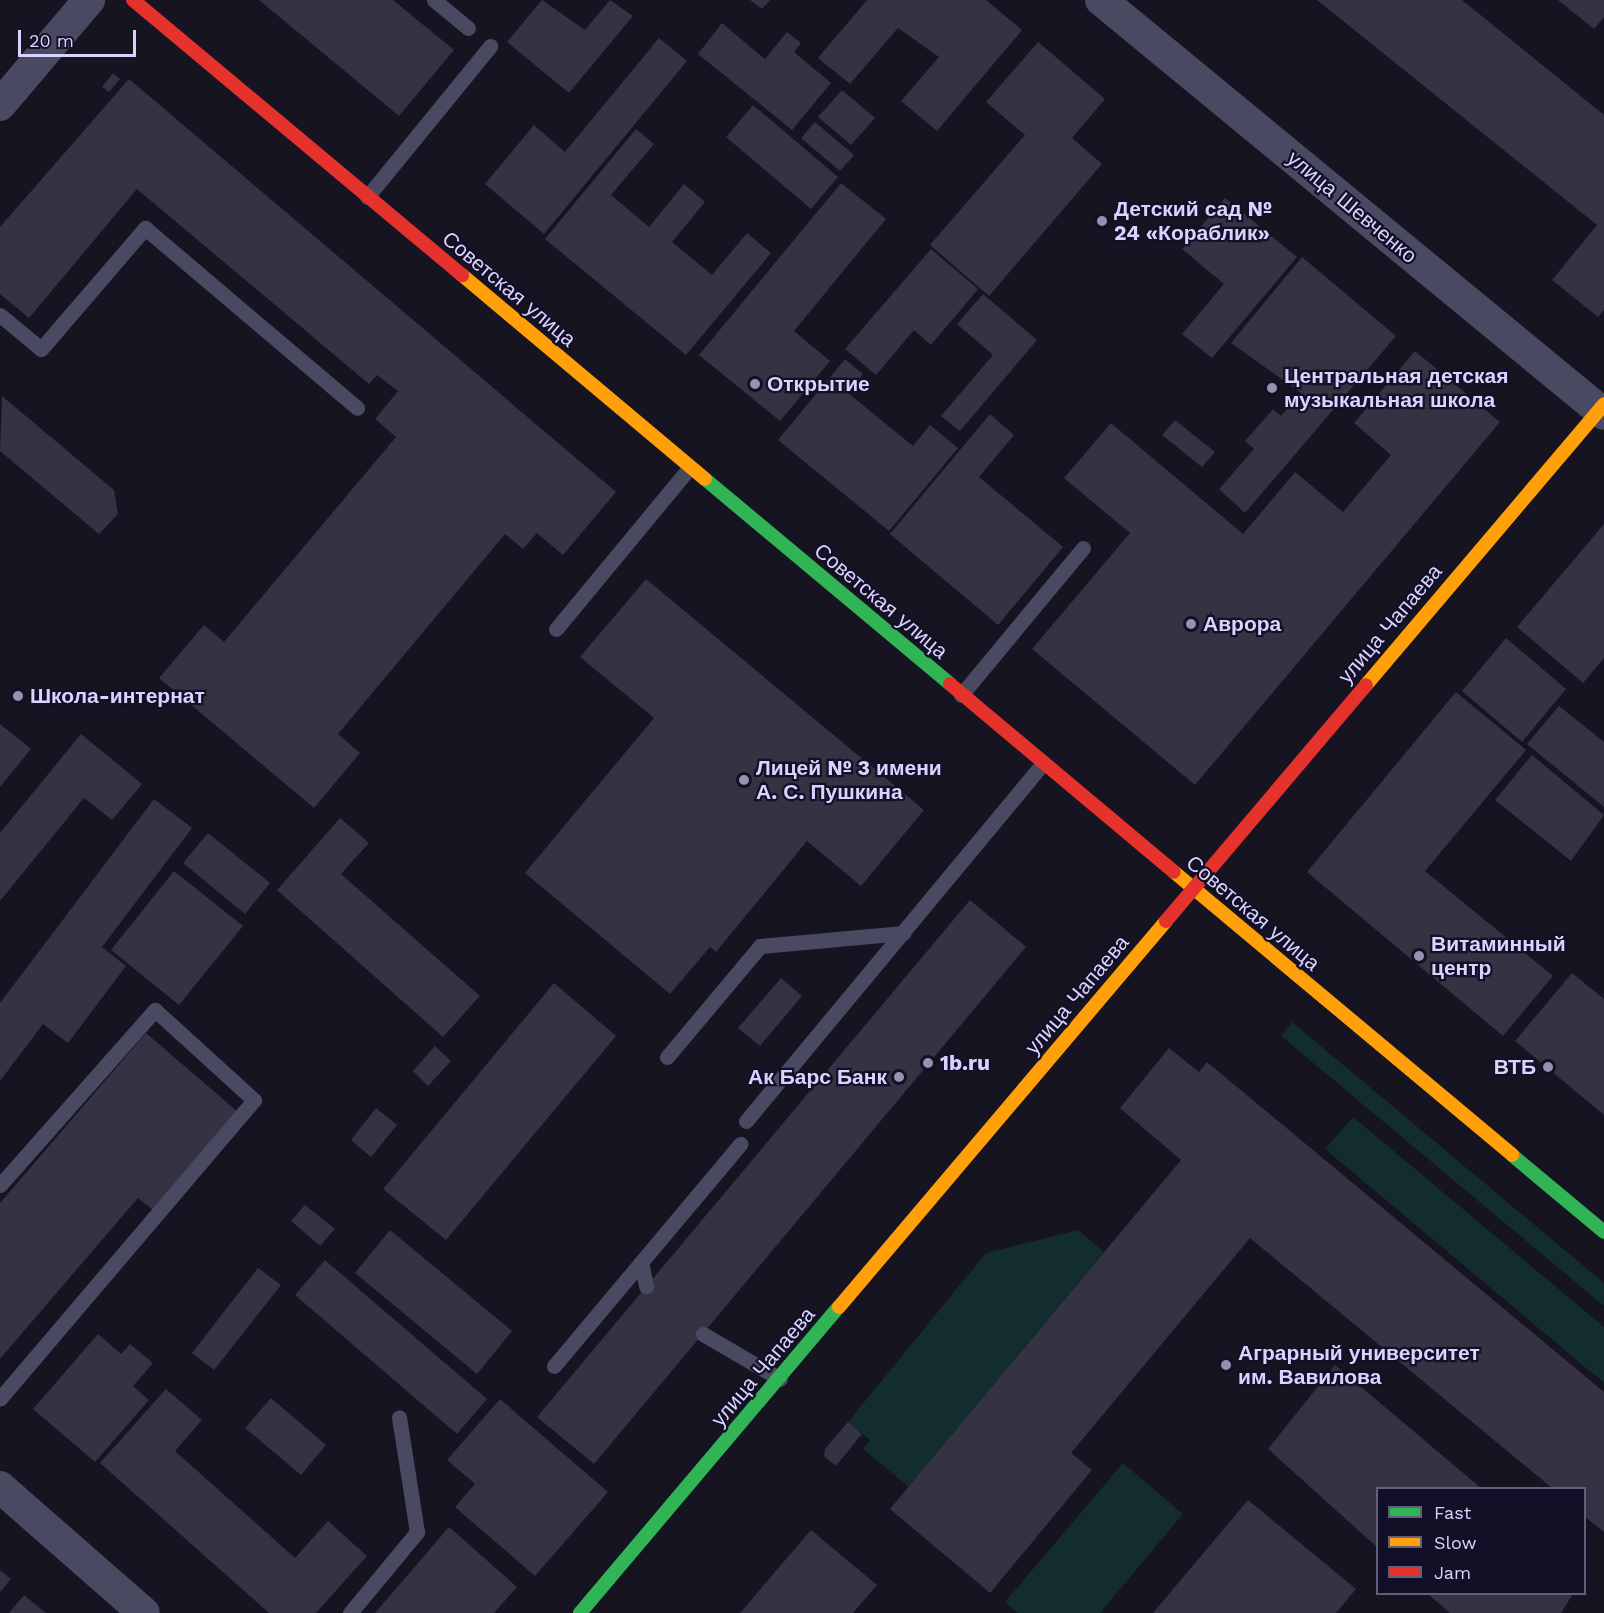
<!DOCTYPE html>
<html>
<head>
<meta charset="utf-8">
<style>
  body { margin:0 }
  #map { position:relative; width:1604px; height:1613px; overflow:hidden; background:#161421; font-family:"Work Sans",sans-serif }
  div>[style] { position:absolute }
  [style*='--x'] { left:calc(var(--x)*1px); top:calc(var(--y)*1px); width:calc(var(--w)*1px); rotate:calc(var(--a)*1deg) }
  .green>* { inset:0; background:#132c2d }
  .building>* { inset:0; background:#343243 }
  .lane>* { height:15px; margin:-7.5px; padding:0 7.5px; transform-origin:7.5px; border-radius:7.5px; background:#4a4962 }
  .street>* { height:32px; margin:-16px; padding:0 16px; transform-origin:16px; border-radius:16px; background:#4a4962 }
  .fast>* { height:14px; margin:-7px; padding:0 7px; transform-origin:7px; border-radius:7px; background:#30b455 }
  .slow>* { height:14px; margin:-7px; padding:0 7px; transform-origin:7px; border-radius:7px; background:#ff9f0a }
  .jam>* { height:14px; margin:-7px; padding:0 7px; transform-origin:7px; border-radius:7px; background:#e5322d }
  .dots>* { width:16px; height:16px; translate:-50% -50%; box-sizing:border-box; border:3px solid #130f26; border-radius:50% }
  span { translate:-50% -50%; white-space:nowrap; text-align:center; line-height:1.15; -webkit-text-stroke:4.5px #130f26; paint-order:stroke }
  .street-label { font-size:21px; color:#d9d4ff }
  .poi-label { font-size:21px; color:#d9d4ff; font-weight:700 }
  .left { translate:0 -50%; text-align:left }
  .right { translate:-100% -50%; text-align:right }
  .legend { position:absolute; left:1376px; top:1487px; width:210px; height:108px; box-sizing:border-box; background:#130f26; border:2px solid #625e7d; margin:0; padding:8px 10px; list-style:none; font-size:18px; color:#d9d4ff }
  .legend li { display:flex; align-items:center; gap:12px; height:30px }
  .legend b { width:30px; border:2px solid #625e7d }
  .scale { position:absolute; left:18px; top:30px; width:118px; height:27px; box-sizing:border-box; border:3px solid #d9d4ff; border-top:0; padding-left:8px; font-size:18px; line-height:21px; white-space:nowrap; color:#d9d4ff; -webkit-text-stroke:4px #130f26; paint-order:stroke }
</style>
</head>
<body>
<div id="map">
  <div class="green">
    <i style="clip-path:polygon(1292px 1022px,1604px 1283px,1604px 1306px,1281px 1036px)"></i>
    <i style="clip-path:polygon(1353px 1117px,1604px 1327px,1604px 1383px,1325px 1149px)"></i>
    <i style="clip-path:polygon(1078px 1230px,1104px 1252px,909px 1487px,863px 1449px,870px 1440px,848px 1422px,986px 1253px)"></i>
    <i style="clip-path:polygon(1123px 1463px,1183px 1514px,1100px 1613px,1018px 1613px,1005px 1602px)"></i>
  </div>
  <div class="building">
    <i style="clip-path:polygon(259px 0,393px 0,454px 50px,399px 116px)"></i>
    <i style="clip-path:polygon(542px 0,585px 30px,610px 0,633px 16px,569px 93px,507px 42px)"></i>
    <i style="clip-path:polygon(750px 0,770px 0,762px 9px)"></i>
    <i style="clip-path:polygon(867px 0,986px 0,1022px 30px,937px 131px,901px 101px,939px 57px,898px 28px,850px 84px,818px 58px)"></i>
    <i style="clip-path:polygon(1317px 0,1462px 0,1604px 115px,1604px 310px,1598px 317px,1552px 280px,1597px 225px)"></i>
    <i style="clip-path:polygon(1558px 0,1604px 0,1604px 17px,1594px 29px)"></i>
    <i style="clip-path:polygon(722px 23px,765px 59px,787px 32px,801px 43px,794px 52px,831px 83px,792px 130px,698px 54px)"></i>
    <i style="clip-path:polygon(659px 38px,687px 61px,544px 234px,485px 184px,534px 125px,565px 152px)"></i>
    <i style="clip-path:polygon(1038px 42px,1105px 99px,1072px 138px,1102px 164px,989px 296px,930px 245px,1025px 135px,986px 102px)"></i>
    <i style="clip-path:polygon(113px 73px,120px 79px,109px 92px,102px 87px)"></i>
    <i style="clip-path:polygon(129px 79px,616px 492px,563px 555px,537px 533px,523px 549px,505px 534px,338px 734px,360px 753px,314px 808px,159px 678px,204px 625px,224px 642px,396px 437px,375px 419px,398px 391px,377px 375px,369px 384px,137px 189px,29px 318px,0 294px,0 227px)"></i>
    <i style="clip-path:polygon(842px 90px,875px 118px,851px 145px,818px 117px)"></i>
    <i style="clip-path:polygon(753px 105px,838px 177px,811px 209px,726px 137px)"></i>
    <i style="clip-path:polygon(815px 122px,854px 155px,840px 171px,801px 138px)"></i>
    <i style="clip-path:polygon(636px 129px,654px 144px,611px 195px,649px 227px,684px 184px,705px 202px,672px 242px,712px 275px,747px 233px,771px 253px,686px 355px,545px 239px)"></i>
    <i style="clip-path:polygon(841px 183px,886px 219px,794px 331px,830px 361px,780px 421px,699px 355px)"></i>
    <i style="clip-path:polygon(1225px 198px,1297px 257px,1212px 358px,1182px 334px,1224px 284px,1182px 249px)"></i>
    <i style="clip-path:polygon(931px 249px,978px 289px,931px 345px,914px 330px,876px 375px,845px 349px)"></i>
    <i style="clip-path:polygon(1302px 257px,1396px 336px,1245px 513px,1219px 489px,1254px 449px,1245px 441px,1273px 409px,1281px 416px,1301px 393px,1231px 343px)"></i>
    <i style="clip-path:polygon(983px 294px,1037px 340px,960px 431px,941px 416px,993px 355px,957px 324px)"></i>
    <i style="clip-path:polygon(1415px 351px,1500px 422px,1195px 785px,1032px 649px,1130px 533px,1064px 478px,1111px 423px,1243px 534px,1295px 472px,1343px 512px,1391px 455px,1354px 423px)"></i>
    <i style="clip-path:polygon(845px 359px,863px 374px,848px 393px,913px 446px,930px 425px,958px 448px,889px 531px,778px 440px)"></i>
    <i style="clip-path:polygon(2px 396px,114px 490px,118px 514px,99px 534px,0 451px)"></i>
    <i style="clip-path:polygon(990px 414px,1014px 435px,979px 477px,1063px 547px,998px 625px,890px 534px)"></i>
    <i style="clip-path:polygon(1175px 420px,1215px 452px,1202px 467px,1162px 435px)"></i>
    <i style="clip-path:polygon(1604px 524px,1604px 658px,1583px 683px,1517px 627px)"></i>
    <i style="clip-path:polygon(646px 579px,924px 810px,861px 886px,807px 841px,716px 952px,710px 947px,670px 994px,525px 873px,654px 718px,580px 657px)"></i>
    <i style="clip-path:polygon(1506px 638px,1566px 689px,1522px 742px,1462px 691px)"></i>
    <i style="clip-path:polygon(1456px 692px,1526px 750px,1425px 871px,1553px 976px,1503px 1036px,1307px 872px)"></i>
    <i style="clip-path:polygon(1559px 706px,1604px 742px,1604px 807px,1527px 744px)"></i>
    <i style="clip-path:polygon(0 724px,31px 749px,0 787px)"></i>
    <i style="clip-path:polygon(81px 734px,142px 784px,112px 820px,84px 798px,0 901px,0 833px)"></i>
    <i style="clip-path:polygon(1532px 755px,1604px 815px,1571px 861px,1495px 800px)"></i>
    <i style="clip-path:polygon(154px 799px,192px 828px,102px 947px,126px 966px,68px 1043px,43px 1024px,0 1081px,0 1003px)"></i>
    <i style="clip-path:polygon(340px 818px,369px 843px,341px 874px,480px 996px,443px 1037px,277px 890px)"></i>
    <i style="clip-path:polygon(208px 833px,270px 883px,245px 914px,183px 863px)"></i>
    <i style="clip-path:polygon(174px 871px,243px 926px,179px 1005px,111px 950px)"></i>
    <i style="clip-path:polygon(970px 900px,1026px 947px,594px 1464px,537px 1417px)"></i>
    <i style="clip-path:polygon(1572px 973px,1604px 999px,1604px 1115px,1515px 1041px)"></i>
    <i style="clip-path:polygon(781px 978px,802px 996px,760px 1046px,738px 1028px)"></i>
    <i style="clip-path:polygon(554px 983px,616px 1036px,446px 1240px,383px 1189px)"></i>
    <i style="clip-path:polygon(146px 1033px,238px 1112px,153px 1210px,138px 1198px,0 1359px,0 1203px)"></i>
    <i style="clip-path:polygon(435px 1046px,451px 1061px,428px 1086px,413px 1071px)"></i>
    <i style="clip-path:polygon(1169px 1048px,1199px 1072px,1207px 1062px,1604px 1392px,1604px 1532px,1584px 1516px,1584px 1488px,1552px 1488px,1250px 1238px,1071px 1453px,1092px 1470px,990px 1593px,890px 1509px,1181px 1160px,1120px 1108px)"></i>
    <i style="clip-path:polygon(376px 1108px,397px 1125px,371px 1157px,351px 1140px)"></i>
    <i style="clip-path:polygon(305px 1205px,335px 1229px,320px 1246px,291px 1221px)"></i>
    <i style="clip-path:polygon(390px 1230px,512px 1331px,477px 1374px,355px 1273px)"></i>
    <i style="clip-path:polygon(325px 1260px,487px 1399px,457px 1434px,295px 1295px)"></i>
    <i style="clip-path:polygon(258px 1268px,281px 1285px,214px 1370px,192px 1353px)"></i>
    <i style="clip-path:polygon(98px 1334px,121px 1354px,130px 1344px,153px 1363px,133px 1386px,149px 1400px,95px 1462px,33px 1409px)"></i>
    <i style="clip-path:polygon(1335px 1365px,1481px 1488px,1378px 1488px,1378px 1548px,1268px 1449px)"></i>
    <i style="clip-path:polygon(166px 1389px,202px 1420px,175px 1451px,295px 1558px,328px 1521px,367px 1556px,316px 1613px,269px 1613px,100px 1463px)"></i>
    <i style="clip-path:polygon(271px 1398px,326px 1445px,301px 1475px,245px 1428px)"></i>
    <i style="clip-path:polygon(500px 1399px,608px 1492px,535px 1576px,455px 1507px,475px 1484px,447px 1460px)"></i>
    <i style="clip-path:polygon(848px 1422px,862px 1434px,836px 1466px,824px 1456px,825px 1449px)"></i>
    <i style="clip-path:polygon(1248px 1500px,1356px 1589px,1336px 1613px,1153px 1613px)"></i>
    <i style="clip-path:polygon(449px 1527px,517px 1587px,494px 1613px,375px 1613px)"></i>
    <i style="clip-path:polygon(811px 1530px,877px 1585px,853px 1613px,740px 1613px)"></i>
    <i style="clip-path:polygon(0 1570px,11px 1579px,0 1592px)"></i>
    <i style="clip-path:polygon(1428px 1594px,1573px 1594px,1561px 1613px,1450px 1613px)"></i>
    <i style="clip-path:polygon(24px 1595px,46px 1613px,9px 1613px)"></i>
  </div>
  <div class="lane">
    <i style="--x:434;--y:0;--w:44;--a:39.5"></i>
    <i style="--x:367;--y:197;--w:195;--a:-50.8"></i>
    <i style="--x:0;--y:315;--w:53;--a:39.7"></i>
    <i style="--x:41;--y:349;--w:160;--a:-49.3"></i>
    <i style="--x:145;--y:228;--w:278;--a:40.3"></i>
    <i style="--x:556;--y:629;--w:209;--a:-50.4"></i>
    <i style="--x:961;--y:695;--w:191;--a:-50.3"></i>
    <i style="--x:667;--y:1057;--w:145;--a:-50"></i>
    <i style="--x:760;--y:946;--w:144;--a:-5.2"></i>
    <i style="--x:746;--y:1121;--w:464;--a:-50.3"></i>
    <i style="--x:0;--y:1185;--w:234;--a:-48.5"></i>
    <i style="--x:155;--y:1010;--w:134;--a:42.3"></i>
    <i style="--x:254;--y:1100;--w:392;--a:130.4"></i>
    <i style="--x:641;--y:1262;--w:25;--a:78"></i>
    <i style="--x:703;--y:1334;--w:89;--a:30.3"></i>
    <i style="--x:554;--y:1366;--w:290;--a:-50"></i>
    <i style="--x:350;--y:1613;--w:105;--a:-50.4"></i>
    <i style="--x:417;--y:1532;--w:116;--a:-98.9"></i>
  </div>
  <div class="street">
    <i style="--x:1101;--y:0;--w:651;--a:39.46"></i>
    <i style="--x:0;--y:105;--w:138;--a:-49.7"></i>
    <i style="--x:0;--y:1487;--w:191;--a:41.2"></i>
  </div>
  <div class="fast">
    <i style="--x:705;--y:479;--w:319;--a:39.9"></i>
    <i style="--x:1512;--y:1155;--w:120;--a:39.9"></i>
    <i style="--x:580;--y:1613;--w:401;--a:-49.8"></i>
  </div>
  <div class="slow">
    <i style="--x:462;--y:275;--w:317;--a:40"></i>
    <i style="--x:1366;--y:685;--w:368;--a:-49.7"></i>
    <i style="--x:1174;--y:872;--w:441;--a:39.9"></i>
    <i style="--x:839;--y:1307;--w:506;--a:-49.73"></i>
  </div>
  <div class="jam">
    <i style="--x:133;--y:0;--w:429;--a:39.9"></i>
    <i style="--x:950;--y:684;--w:292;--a:40"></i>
    <i style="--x:1166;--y:921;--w:309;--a:-49.7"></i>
  </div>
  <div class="dots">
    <i style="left:1102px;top:221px;background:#9591b1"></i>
    <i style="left:755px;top:384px;background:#9591b1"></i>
    <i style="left:1272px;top:388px;background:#9591b1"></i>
    <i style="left:1191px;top:624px;background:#9591b1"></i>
    <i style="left:18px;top:696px;background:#9591b1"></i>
    <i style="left:744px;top:780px;background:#9591b1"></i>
    <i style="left:1419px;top:956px;background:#9591b1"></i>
    <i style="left:928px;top:1063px;background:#9591b1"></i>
    <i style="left:1548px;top:1067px;background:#9591b1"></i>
    <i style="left:899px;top:1077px;background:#9591b1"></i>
    <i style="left:1226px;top:1365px;background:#9591b1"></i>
  </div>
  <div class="street-label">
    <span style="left:1352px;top:207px;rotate:40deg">улица Шевченко</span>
    <span style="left:509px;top:289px;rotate:40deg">Советская улица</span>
    <span style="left:881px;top:601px;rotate:40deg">Советская улица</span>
    <span style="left:1390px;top:624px;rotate:-50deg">улица Чапаева</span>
    <span style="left:1253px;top:913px;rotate:40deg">Советская улица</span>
    <span style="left:1077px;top:995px;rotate:-50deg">улица Чапаева</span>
    <span style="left:763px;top:1367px;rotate:-50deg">улица Чапаева</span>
  </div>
  <div class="poi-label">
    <span class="left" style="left:1114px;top:221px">Детский сад №<br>24 «Кораблик»</span>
    <span class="left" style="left:1284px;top:388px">Центральная детская<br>музыкальная школа</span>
    <span class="left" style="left:767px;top:384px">Открытие</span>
    <span class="left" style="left:1203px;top:624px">Аврора</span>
    <span class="left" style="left:30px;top:696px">Школа-интернат</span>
    <span class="left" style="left:756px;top:780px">Лицей № 3 имени<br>А. С. Пушкина</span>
    <span class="left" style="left:1431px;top:956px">Витаминный<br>центр</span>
    <span class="left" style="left:940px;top:1063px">1b.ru</span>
    <span class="right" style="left:1536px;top:1067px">ВТБ</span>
    <span class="right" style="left:887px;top:1077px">Ак Барс Банк</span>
    <span class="left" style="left:1238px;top:1365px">Аграрный университет<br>им. Вавилова</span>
  </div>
  <ul class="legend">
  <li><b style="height:8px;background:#30b455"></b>Fast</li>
  <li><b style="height:8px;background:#ff9f0a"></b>Slow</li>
  <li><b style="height:8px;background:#e5322d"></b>Jam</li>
  </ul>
  <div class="scale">20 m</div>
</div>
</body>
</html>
